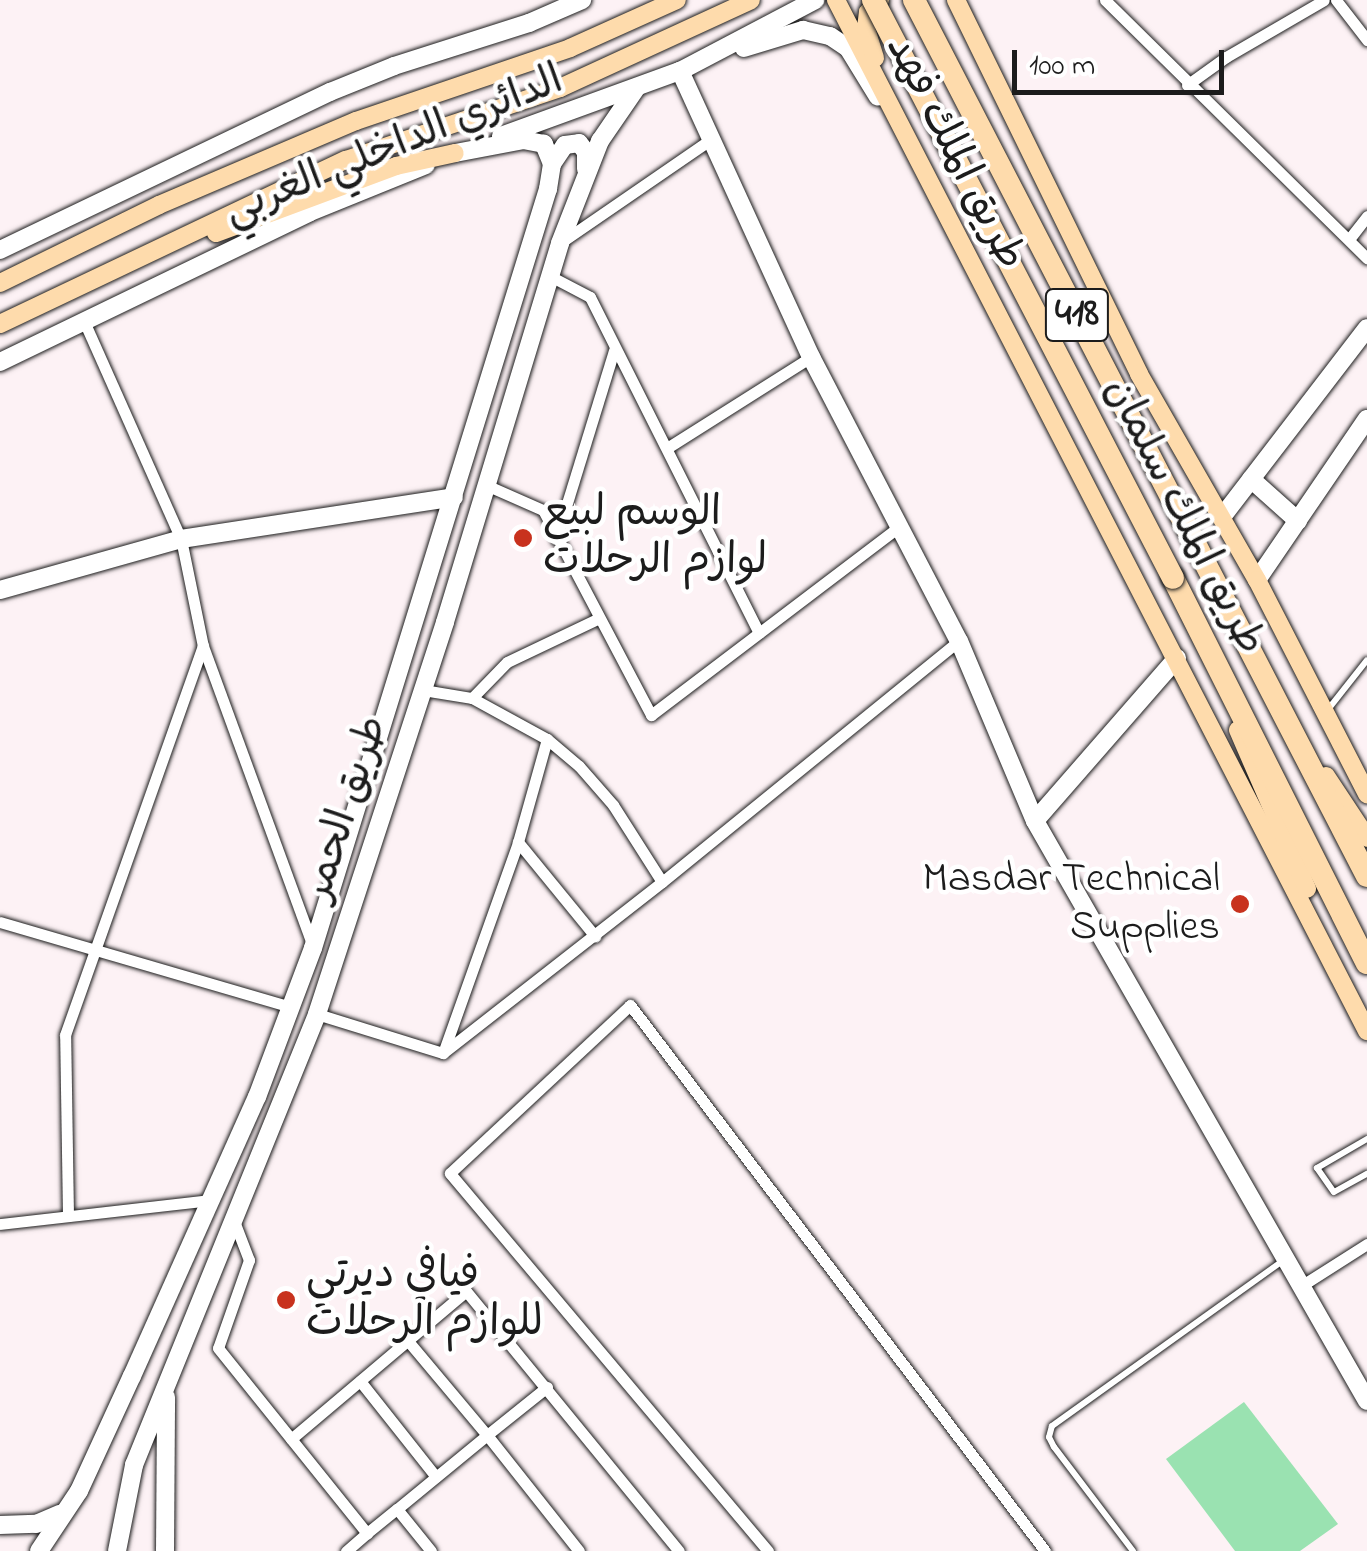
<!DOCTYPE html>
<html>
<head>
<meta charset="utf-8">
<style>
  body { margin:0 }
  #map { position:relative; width:1367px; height:1551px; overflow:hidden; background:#fdf2f5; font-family:"Indie Flower","Playpen Sans Arabic",sans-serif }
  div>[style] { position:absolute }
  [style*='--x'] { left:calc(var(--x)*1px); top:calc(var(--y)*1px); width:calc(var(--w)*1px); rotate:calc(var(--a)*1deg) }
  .green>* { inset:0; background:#9ae2b1 }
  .roads { filter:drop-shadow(0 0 2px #1c1c1c) drop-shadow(0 0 2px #1c1c1c) }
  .lane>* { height:6px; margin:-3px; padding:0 3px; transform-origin:3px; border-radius:3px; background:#fff }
  .street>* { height:11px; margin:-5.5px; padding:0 5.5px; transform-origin:5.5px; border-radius:5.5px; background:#fff }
  .secondary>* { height:18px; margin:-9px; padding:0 9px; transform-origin:9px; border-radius:9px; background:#fff }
  .primary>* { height:18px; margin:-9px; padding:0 9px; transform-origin:9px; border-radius:9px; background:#fedbac }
  .highway>* { height:22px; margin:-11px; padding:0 11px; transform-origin:11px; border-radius:11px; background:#fedbac }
  .bridges { filter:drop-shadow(0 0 2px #1c1c1c) drop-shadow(0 0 2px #1c1c1c) }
  .highway-bridge>* { height:22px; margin:-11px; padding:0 11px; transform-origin:11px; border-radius:11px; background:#fedbac }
  .dots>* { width:28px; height:28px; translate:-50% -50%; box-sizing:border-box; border:5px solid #fff; border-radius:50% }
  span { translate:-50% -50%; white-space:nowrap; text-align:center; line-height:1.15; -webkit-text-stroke:9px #fff; paint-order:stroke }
  .shield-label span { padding:2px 8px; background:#fff; border:2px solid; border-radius:8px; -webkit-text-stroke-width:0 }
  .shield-label { font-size:40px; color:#1c1c1c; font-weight:700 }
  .street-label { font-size:42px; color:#1c1c1c }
  .poi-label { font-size:42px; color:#1c1c1c }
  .left { translate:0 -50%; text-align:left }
  .right { translate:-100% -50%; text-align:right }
  .scale { position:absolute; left:1012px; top:50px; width:212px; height:45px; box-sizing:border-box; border:5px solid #1c1c1c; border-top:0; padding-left:12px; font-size:30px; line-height:35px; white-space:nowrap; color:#1c1c1c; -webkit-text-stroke:8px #fff; paint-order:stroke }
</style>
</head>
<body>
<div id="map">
  <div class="green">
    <i style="clip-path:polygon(1244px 1402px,1338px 1524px,1300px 1551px,1235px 1551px,1166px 1459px)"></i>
  </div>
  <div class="roads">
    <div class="lane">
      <i style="--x:1326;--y:712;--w:66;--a:-51.7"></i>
      <i style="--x:1367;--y:1139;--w:58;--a:149.9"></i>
      <i style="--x:1317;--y:1168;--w:29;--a:55"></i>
      <i style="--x:1334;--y:1192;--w:38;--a:-29"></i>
      <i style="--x:1133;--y:1551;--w:131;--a:-127.2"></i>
      <i style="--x:1054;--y:1447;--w:11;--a:-117"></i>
      <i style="--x:1049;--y:1437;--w:11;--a:-75"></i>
      <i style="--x:1052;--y:1426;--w:285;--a:-35.6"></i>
    </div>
    <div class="street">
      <i style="--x:1105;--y:0;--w:368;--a:44.6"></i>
      <i style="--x:1336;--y:0;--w:51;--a:52.2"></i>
      <i style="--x:1187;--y:85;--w:48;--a:-35.7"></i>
      <i style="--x:1226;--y:57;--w:113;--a:-30.2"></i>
      <i style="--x:1350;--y:238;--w:28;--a:-52"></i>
      <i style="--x:560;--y:243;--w:186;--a:-34.5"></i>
      <i style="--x:550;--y:276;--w:45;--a:27.7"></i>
      <i style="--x:590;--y:297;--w:376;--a:63.3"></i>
      <i style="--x:83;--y:319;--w:241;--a:66"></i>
      <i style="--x:181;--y:539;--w:109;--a:78.4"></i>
      <i style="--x:203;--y:646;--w:320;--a:69.9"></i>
      <i style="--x:667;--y:448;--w:170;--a:-32.3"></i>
      <i style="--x:486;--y:485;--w:62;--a:23.7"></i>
      <i style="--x:543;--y:510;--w:232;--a:62.2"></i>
      <i style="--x:651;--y:715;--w:309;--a:-37.2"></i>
      <i style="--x:556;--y:539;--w:197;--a:-72.9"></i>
      <i style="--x:423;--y:690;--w:50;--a:9.3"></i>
      <i style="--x:472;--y:698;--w:85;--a:28.7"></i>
      <i style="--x:547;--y:739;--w:42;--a:40.2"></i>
      <i style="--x:579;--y:766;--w:52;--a:48.9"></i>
      <i style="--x:613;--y:805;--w:91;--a:57.5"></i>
      <i style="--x:662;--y:882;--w:382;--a:-39.1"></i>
      <i style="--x:472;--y:698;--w:50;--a:-45.8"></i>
      <i style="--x:507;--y:662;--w:100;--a:-25.5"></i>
      <i style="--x:518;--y:842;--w:122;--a:50.7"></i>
      <i style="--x:0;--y:922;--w:303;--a:16.3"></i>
      <i style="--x:317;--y:1014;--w:132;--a:17.2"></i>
      <i style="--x:443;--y:1053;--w:224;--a:-70.4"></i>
      <i style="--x:518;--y:842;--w:107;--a:-74.3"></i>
      <i style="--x:443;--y:1053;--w:278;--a:-38"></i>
      <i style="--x:68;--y:1216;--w:181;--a:-90.9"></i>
      <i style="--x:65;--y:1035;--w:413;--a:-70.5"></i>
      <i style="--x:234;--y:1221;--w:42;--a:69"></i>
      <i style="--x:249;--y:1260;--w:93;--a:109.4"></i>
      <i style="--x:218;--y:1348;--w:238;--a:51.2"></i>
      <i style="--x:367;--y:1533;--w:28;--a:139"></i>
      <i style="--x:0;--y:1224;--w:211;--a:-6.5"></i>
      <i style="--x:1301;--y:1286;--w:78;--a:-32.5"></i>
      <i style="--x:408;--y:1341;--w:123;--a:50"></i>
      <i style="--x:487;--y:1435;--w:77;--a:-38.7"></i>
      <i style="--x:360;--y:1381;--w:122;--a:51.6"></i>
      <i style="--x:291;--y:1439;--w:229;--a:-40.2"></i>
      <i style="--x:466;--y:1291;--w:336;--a:50.7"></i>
      <i style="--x:397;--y:1509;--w:117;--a:-39.4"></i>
      <i style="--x:487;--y:1435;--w:148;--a:51.6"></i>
      <i style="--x:367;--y:1533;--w:38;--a:-39"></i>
      <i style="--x:397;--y:1509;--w:54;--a:51"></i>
      <i style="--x:768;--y:1551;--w:494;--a:-130.1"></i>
      <i style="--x:450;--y:1173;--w:246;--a:-43"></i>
      <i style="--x:630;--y:1005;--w:686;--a:52.76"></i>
    </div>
    <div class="secondary">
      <i style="--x:744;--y:48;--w:62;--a:-17"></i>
      <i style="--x:803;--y:30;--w:28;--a:13"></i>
      <i style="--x:830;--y:36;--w:22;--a:34"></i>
      <i style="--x:848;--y:48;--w:57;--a:58.5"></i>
      <i style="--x:680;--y:71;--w:315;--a:65.4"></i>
      <i style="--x:811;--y:357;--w:320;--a:62.5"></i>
      <i style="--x:959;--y:641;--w:195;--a:67.1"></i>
      <i style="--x:501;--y:136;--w:190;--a:-20"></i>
      <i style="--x:680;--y:71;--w:153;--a:-27.7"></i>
      <i style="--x:552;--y:164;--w:23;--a:-56"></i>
      <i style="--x:565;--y:145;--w:14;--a:-8"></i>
      <i style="--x:579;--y:143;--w:11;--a:52"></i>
      <i style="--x:586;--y:152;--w:17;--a:90"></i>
      <i style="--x:0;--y:250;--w:366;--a:-25.6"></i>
      <i style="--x:330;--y:92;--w:69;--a:-22.1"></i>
      <i style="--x:394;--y:66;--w:142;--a:-17.7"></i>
      <i style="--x:529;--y:23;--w:58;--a:-23.5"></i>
      <i style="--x:0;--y:362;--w:344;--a:-25.8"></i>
      <i style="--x:310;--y:212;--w:125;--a:-22.1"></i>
      <i style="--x:1251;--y:479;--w:63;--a:41.8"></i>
      <i style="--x:1222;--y:517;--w:238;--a:-52.5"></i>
      <i style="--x:1257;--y:580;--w:195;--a:-55.7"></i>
      <i style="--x:0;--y:590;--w:188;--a:-15.7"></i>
      <i style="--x:181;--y:539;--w:276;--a:-8.7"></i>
      <i style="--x:1177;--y:658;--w:216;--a:131.1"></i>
      <i style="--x:1035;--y:821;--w:668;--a:60.21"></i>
      <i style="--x:0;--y:1525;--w:36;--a:-2"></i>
      <i style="--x:36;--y:1524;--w:26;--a:-23"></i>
      <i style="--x:39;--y:1551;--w:72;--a:-56.3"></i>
      <i style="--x:79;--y:1491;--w:127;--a:-65.3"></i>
      <i style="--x:132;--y:1376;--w:306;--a:-65.9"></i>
      <i style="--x:257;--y:1097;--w:159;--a:-69.4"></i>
      <i style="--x:313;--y:948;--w:795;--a:-72.8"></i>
      <i style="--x:548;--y:189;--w:25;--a:-81"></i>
      <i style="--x:552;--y:164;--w:22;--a:-112"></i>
      <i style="--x:544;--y:144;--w:20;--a:-169"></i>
      <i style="--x:524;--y:140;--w:70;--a:169.3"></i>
      <i style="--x:117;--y:1551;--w:88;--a:-78.8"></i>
      <i style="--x:134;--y:1465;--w:487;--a:-67.9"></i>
      <i style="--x:317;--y:1014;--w:412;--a:-71.9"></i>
      <i style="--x:445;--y:622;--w:396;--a:-73.1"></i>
      <i style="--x:560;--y:243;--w:110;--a:-68.6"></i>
      <i style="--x:600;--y:141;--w:65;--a:-55.6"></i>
      <i style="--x:165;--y:1551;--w:154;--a:-89.6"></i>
    </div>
    <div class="primary">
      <i style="--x:836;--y:0;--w:1160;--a:62.75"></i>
      <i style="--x:956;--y:0;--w:416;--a:63.9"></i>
      <i style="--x:1139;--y:374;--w:237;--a:60.2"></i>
      <i style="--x:1257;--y:580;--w:241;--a:62.8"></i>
      <i style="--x:875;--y:58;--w:31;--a:-107"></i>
      <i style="--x:866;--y:28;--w:16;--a:-83"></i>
      <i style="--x:868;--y:12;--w:17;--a:-45"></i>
      <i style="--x:216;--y:233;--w:192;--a:-20.4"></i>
      <i style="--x:396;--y:166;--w:60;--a:-12.4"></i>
      <i style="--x:0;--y:283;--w:177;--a:-26.1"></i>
      <i style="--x:159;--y:205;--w:214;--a:-23.1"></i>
      <i style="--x:356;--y:121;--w:226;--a:-18.8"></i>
      <i style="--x:570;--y:48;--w:117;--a:-24.2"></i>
      <i style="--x:0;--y:324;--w:383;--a:-25.4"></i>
      <i style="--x:346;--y:160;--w:226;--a:-18.6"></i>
      <i style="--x:560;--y:88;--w:210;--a:-24.7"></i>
      <i style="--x:1238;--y:730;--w:173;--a:66.5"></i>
      <i style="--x:1326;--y:776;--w:74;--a:56.5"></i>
    </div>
    <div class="highway">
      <i style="--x:914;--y:0;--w:986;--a:62.66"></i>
      <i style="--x:1173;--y:578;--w:431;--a:63.3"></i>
    </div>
  </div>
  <div class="bridges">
    <div class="highway-bridge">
      <i style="--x:873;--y:0;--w:651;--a:62.57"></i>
    </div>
  </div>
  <div class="dots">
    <i style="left:523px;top:538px;background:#c8321e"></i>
    <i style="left:1240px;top:904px;background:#c8321e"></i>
    <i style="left:286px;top:1300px;background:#c8321e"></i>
  </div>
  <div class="shield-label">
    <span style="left:1077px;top:315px">418</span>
  </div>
  <div class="street-label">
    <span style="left:394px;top:147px;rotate:-22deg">الدائري الداخلي الغربي</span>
    <span style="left:954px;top:153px;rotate:63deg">طريق الملك فهد</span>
    <span style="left:1183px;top:517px;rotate:63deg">طريق الملك سلمان</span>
    <span style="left:347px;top:809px;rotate:-72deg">طريق الحمر</span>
  </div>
  <div class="poi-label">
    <span class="left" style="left:543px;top:538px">الوسم لبيع<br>لوازم الرحلات</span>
    <span class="right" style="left:1220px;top:904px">Masdar Technical<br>Supplies</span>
    <span class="left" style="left:306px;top:1300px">فيافي ديرتي<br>للوازم الرحلات</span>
  </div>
  <div class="scale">100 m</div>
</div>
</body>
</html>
